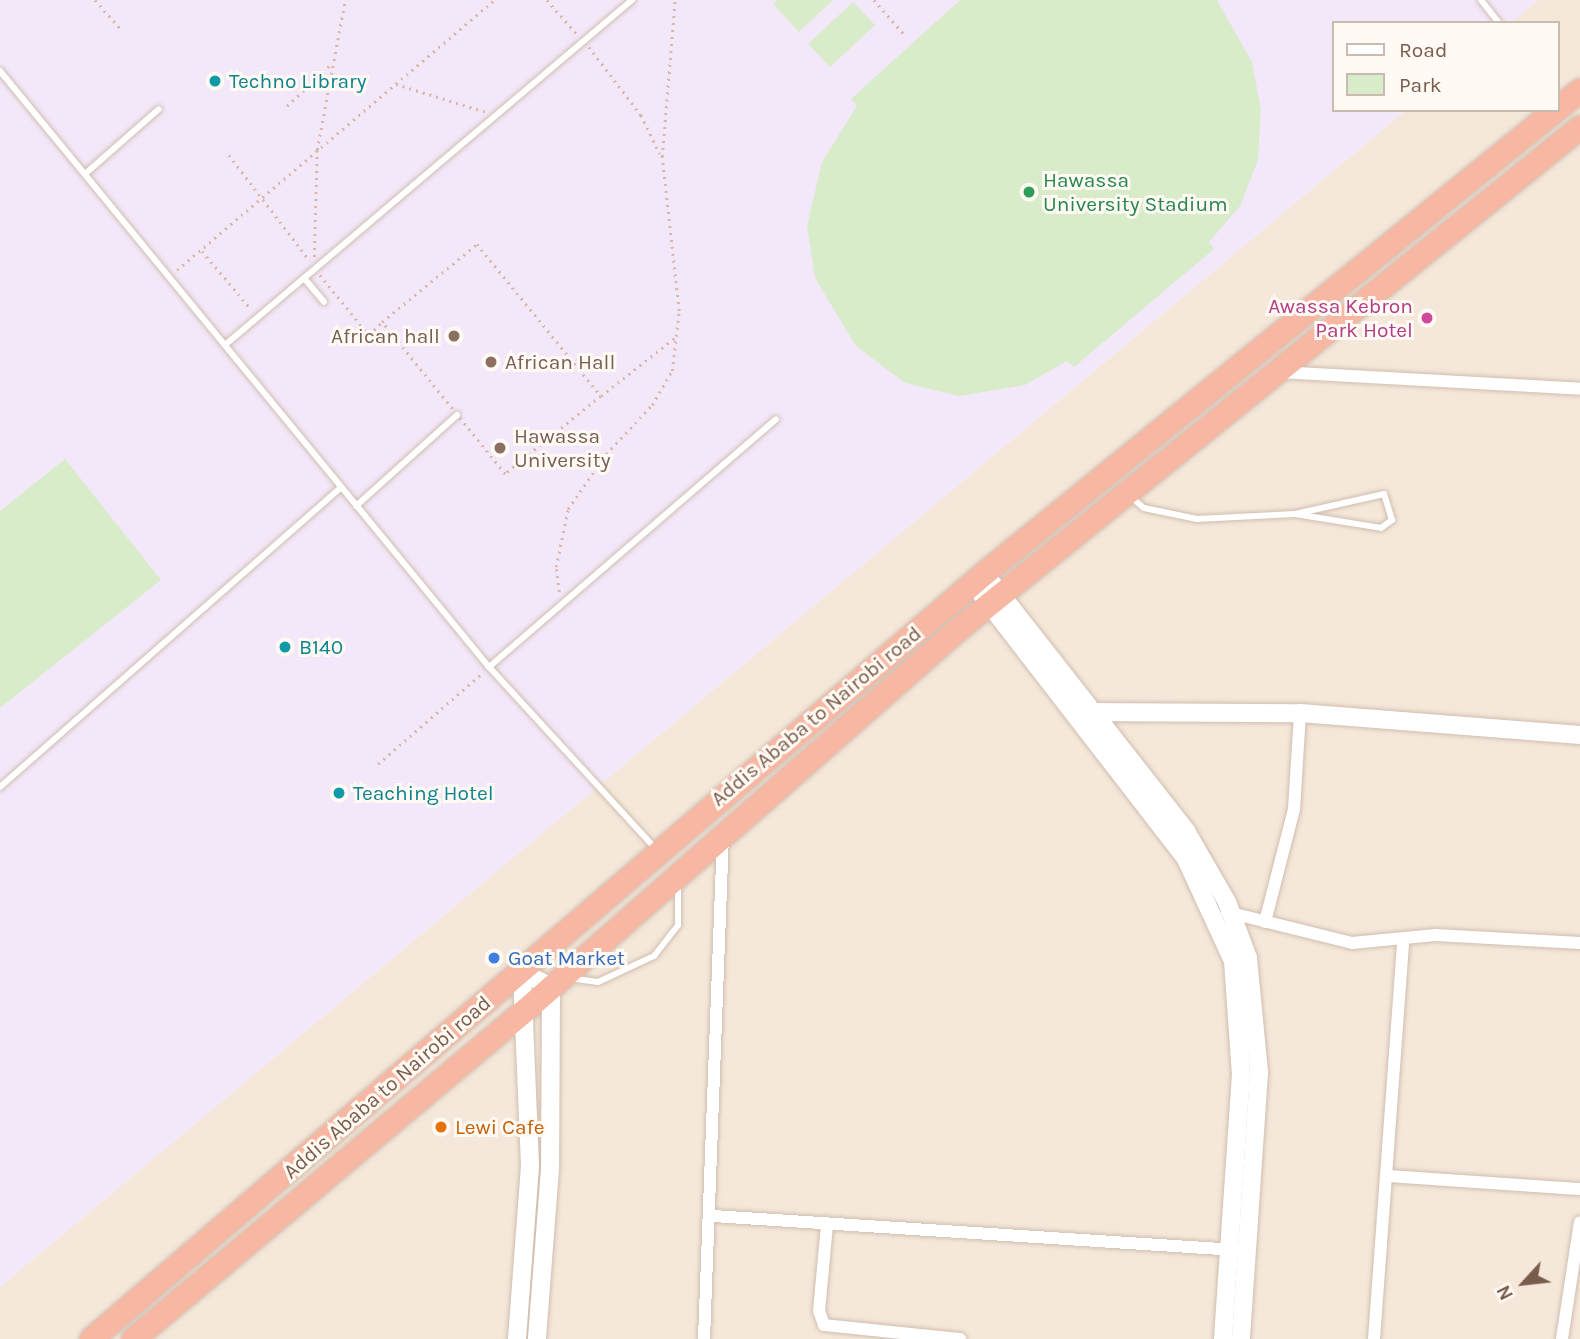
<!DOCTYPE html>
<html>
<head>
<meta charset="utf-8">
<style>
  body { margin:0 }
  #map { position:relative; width:1580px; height:1339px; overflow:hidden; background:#fdf6ec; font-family:Karla,sans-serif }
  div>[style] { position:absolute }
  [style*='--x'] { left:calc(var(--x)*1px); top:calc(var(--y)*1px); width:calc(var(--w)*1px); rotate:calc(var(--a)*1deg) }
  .residential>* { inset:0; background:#f5e8da }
  .education>* { inset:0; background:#f3e8fa }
  .green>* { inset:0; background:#d8ecc9 }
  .path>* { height:2.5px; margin-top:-1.25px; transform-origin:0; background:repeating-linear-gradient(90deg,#d9b8a5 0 2px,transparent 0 7px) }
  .roads { filter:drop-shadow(0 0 2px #d1beb0) drop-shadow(0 0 2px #d1beb0) }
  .lane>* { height:6px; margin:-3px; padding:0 3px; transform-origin:3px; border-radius:3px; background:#fff }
  .street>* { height:12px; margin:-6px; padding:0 6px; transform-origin:6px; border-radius:6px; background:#fff }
  .secondary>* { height:18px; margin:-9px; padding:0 9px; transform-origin:9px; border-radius:9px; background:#fff }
  .highway>* { height:23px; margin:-11.5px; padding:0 11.5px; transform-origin:11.5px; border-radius:11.5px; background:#f7b7a3 }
  .dots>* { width:19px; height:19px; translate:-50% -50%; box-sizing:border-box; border:4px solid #fffaf3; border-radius:50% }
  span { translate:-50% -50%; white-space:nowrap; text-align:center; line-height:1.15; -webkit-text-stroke:6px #fffaf3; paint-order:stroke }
  .culture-label { font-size:21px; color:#0d838f }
  .left { translate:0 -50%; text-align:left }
  .leisure-label { font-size:21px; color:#27864d }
  .hotel-label { font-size:21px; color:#b23c85 }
  .right { translate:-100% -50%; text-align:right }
  .education-label { font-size:21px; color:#785e54 }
  .street-label { font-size:21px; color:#7a5c4d }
  .shop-label { font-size:21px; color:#366cbe }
  .food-label { font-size:21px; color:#c56008 }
  .legend { position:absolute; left:1332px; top:21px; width:228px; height:91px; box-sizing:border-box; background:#fffaf3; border:2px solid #cabbb1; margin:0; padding:9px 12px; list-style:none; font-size:21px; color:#7a5c4d }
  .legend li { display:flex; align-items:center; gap:14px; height:35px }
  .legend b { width:35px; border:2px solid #cabbb1 }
  .north { position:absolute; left:1489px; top:1248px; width:70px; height:70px; -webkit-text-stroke:5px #fffaf3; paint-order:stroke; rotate:243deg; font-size:19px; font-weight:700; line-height:28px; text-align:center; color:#7a5c4d }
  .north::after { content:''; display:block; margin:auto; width:24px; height:32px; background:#7a5c4d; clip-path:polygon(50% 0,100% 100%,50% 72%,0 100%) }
</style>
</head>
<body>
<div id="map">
  <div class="residential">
    <i style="clip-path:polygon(1538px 0,1580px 0,1580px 1339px,0 1339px,0 1287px,1406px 110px,1557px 110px,1557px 23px,1511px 23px)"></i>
  </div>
  <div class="education">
    <i style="clip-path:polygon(0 0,1538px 0,1511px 23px,1333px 23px,1333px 110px,1406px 110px,0 1287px)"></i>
  </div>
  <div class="green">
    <i style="clip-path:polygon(778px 0,833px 0,799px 32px,773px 4px)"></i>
    <i style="clip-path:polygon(960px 0,1217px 0,1252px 62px,1261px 110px,1258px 160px,1240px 206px,1209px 242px,1214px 249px,1074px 367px,1067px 361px,1025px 385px,959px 396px,905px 383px,856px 346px,815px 278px,807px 226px,822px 162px,857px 106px,851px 99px)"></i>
    <i style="clip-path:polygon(853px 2px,875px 25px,830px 67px,808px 44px)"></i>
    <i style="clip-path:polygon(65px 459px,161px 580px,0 708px,0 511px)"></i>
  </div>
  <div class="path">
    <i style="--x:95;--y:0;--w:40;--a:48"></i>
    <i style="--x:547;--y:0;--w:45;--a:48.6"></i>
    <i style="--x:874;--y:0;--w:45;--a:48.6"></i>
    <i style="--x:589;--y:47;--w:86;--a:52.6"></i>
    <i style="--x:641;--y:115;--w:43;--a:64"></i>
    <i style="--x:396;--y:84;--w:94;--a:17.3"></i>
    <i style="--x:287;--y:106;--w:58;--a:-43.6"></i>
    <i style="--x:229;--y:155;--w:133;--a:52.6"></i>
    <i style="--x:477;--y:244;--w:196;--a:50.8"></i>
    <i style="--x:601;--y:396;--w:124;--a:140.9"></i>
    <i style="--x:505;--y:474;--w:196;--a:-129"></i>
    <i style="--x:382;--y:322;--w:123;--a:-39.4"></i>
    <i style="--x:202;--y:251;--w:76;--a:49.8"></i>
    <i style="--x:314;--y:257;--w:107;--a:-88.4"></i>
    <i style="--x:317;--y:150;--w:153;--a:-79.4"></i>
    <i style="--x:177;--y:270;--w:416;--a:-40.4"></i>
    <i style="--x:320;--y:275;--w:77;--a:50.8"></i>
    <i style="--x:369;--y:335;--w:18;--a:-45"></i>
    <i style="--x:601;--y:396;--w:97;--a:-38.3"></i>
    <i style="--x:559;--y:592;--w:25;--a:-97"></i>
    <i style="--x:556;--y:567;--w:59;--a:-78.3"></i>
    <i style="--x:568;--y:509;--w:67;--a:-55.4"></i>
    <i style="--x:606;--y:454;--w:67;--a:-46.8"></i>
    <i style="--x:652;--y:405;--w:39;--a:-60"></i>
    <i style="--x:672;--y:371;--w:60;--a:-83.3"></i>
    <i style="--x:679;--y:311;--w:155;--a:-96.3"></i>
    <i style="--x:662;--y:157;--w:158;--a:-85.3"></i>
    <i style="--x:378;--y:764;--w:137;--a:-41.1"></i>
  </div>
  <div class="roads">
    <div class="lane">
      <i style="--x:1481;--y:0;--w:29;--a:52"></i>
      <i style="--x:0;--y:71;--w:771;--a:50.63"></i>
      <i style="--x:489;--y:667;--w:246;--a:47.5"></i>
      <i style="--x:85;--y:174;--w:98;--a:-41.3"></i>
      <i style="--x:304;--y:278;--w:31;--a:50"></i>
      <i style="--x:225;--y:345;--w:534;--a:-40.29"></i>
      <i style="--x:1130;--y:496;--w:18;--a:41"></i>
      <i style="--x:1144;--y:508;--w:54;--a:11.7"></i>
      <i style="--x:1197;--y:519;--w:98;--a:-2.9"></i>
      <i style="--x:1295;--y:514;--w:87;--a:9.2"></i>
      <i style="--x:1381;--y:528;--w:14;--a:-36"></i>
      <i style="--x:1392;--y:520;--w:27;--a:-107"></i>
      <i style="--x:1384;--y:494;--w:91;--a:167.3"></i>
      <i style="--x:356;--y:506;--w:136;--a:-42"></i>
      <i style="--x:489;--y:667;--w:379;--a:-40.8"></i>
      <i style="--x:0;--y:787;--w:454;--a:-41.3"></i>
      <i style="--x:569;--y:978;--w:29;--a:8"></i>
      <i style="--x:598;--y:982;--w:62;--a:-24.9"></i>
      <i style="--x:654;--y:956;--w:39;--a:-52"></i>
      <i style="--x:678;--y:925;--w:40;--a:-90"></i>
    </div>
    <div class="street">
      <i style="--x:1280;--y:372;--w:300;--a:3.2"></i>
      <i style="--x:1227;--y:912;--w:129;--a:13.9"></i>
      <i style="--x:1352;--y:943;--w:84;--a:-5.4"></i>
      <i style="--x:1436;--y:935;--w:144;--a:3.2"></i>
      <i style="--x:1265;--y:922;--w:117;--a:-75.6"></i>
      <i style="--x:1294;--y:809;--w:96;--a:-86.4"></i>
      <i style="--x:1387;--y:1176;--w:193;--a:3.9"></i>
      <i style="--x:713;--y:1216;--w:524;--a:3.72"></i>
      <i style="--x:827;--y:1225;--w:86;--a:95.3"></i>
      <i style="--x:819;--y:1311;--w:15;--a:70"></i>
      <i style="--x:824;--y:1325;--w:137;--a:5.9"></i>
      <i style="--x:704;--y:1339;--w:503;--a:-87.84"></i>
      <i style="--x:1374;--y:1339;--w:397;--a:-85.8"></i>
      <i style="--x:1562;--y:1339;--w:118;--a:-81.3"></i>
    </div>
    <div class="secondary">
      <i style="--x:984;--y:573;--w:328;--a:51.9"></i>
      <i style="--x:1186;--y:831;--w:82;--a:60"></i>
      <i style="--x:1227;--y:902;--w:60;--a:69.4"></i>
      <i style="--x:1248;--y:958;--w:116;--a:84.5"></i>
      <i style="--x:1259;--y:1073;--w:267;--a:93.9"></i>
      <i style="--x:973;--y:583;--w:346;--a:52.3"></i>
      <i style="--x:1185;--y:857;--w:115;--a:65.2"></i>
      <i style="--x:1233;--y:961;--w:113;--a:86"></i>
      <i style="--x:1241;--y:1074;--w:266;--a:93.9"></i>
      <i style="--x:1082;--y:712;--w:218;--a:0.3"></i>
      <i style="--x:1300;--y:713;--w:281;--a:4.5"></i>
      <i style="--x:522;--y:972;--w:33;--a:27"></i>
      <i style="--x:551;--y:987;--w:182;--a:90.3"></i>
      <i style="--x:550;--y:1169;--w:170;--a:94.4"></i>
      <i style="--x:517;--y:1339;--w:174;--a:-85.7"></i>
      <i style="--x:530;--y:1165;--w:193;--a:-92.4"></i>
    </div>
    <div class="highway">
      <i style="--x:1557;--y:108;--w:29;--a:-38"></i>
      <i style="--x:91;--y:1339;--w:1177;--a:-40.62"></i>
      <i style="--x:984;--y:573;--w:735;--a:-39.04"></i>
      <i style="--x:133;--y:1339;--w:513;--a:-40.02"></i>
      <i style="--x:526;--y:1009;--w:577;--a:-41.34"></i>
      <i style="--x:959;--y:628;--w:798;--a:-38.9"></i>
    </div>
  </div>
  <div class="dots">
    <i style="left:215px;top:81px;background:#0f9aa8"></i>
    <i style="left:1029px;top:192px;background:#2e9e5b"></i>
    <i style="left:1427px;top:318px;background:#d1479c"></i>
    <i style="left:454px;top:336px;background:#8d6e63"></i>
    <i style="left:491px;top:362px;background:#8d6e63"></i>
    <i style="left:500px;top:448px;background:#8d6e63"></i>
    <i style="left:285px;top:647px;background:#0f9aa8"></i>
    <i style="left:339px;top:793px;background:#0f9aa8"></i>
    <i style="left:494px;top:958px;background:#3f7fe0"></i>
    <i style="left:441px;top:1127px;background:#e8710a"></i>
  </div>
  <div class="culture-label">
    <span class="left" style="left:229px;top:81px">Techno Library</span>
    <span class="left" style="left:299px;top:647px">B140</span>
    <span class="left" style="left:353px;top:793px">Teaching Hotel</span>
  </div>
  <div class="leisure-label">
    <span class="left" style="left:1043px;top:192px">Hawassa<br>University Stadium</span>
  </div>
  <div class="hotel-label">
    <span class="right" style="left:1413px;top:318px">Awassa Kebron<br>Park Hotel</span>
  </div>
  <div class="education-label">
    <span class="right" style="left:440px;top:336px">African hall</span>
    <span class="left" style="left:505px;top:362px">African Hall</span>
    <span class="left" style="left:514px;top:448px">Hawassa<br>University</span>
  </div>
  <div class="street-label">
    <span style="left:816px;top:716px;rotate:-40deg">Addis Ababa to Nairobi road</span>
    <span style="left:387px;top:1087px;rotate:-41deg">Addis Ababa to Nairobi road</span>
  </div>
  <div class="shop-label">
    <span class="left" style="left:508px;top:958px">Goat Market</span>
  </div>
  <div class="food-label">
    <span class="left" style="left:455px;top:1127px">Lewi Cafe</span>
  </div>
  <ul class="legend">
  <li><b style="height:9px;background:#fff"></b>Road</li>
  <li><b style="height:19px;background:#d8ecc9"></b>Park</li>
  </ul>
  <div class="north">N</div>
</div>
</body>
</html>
